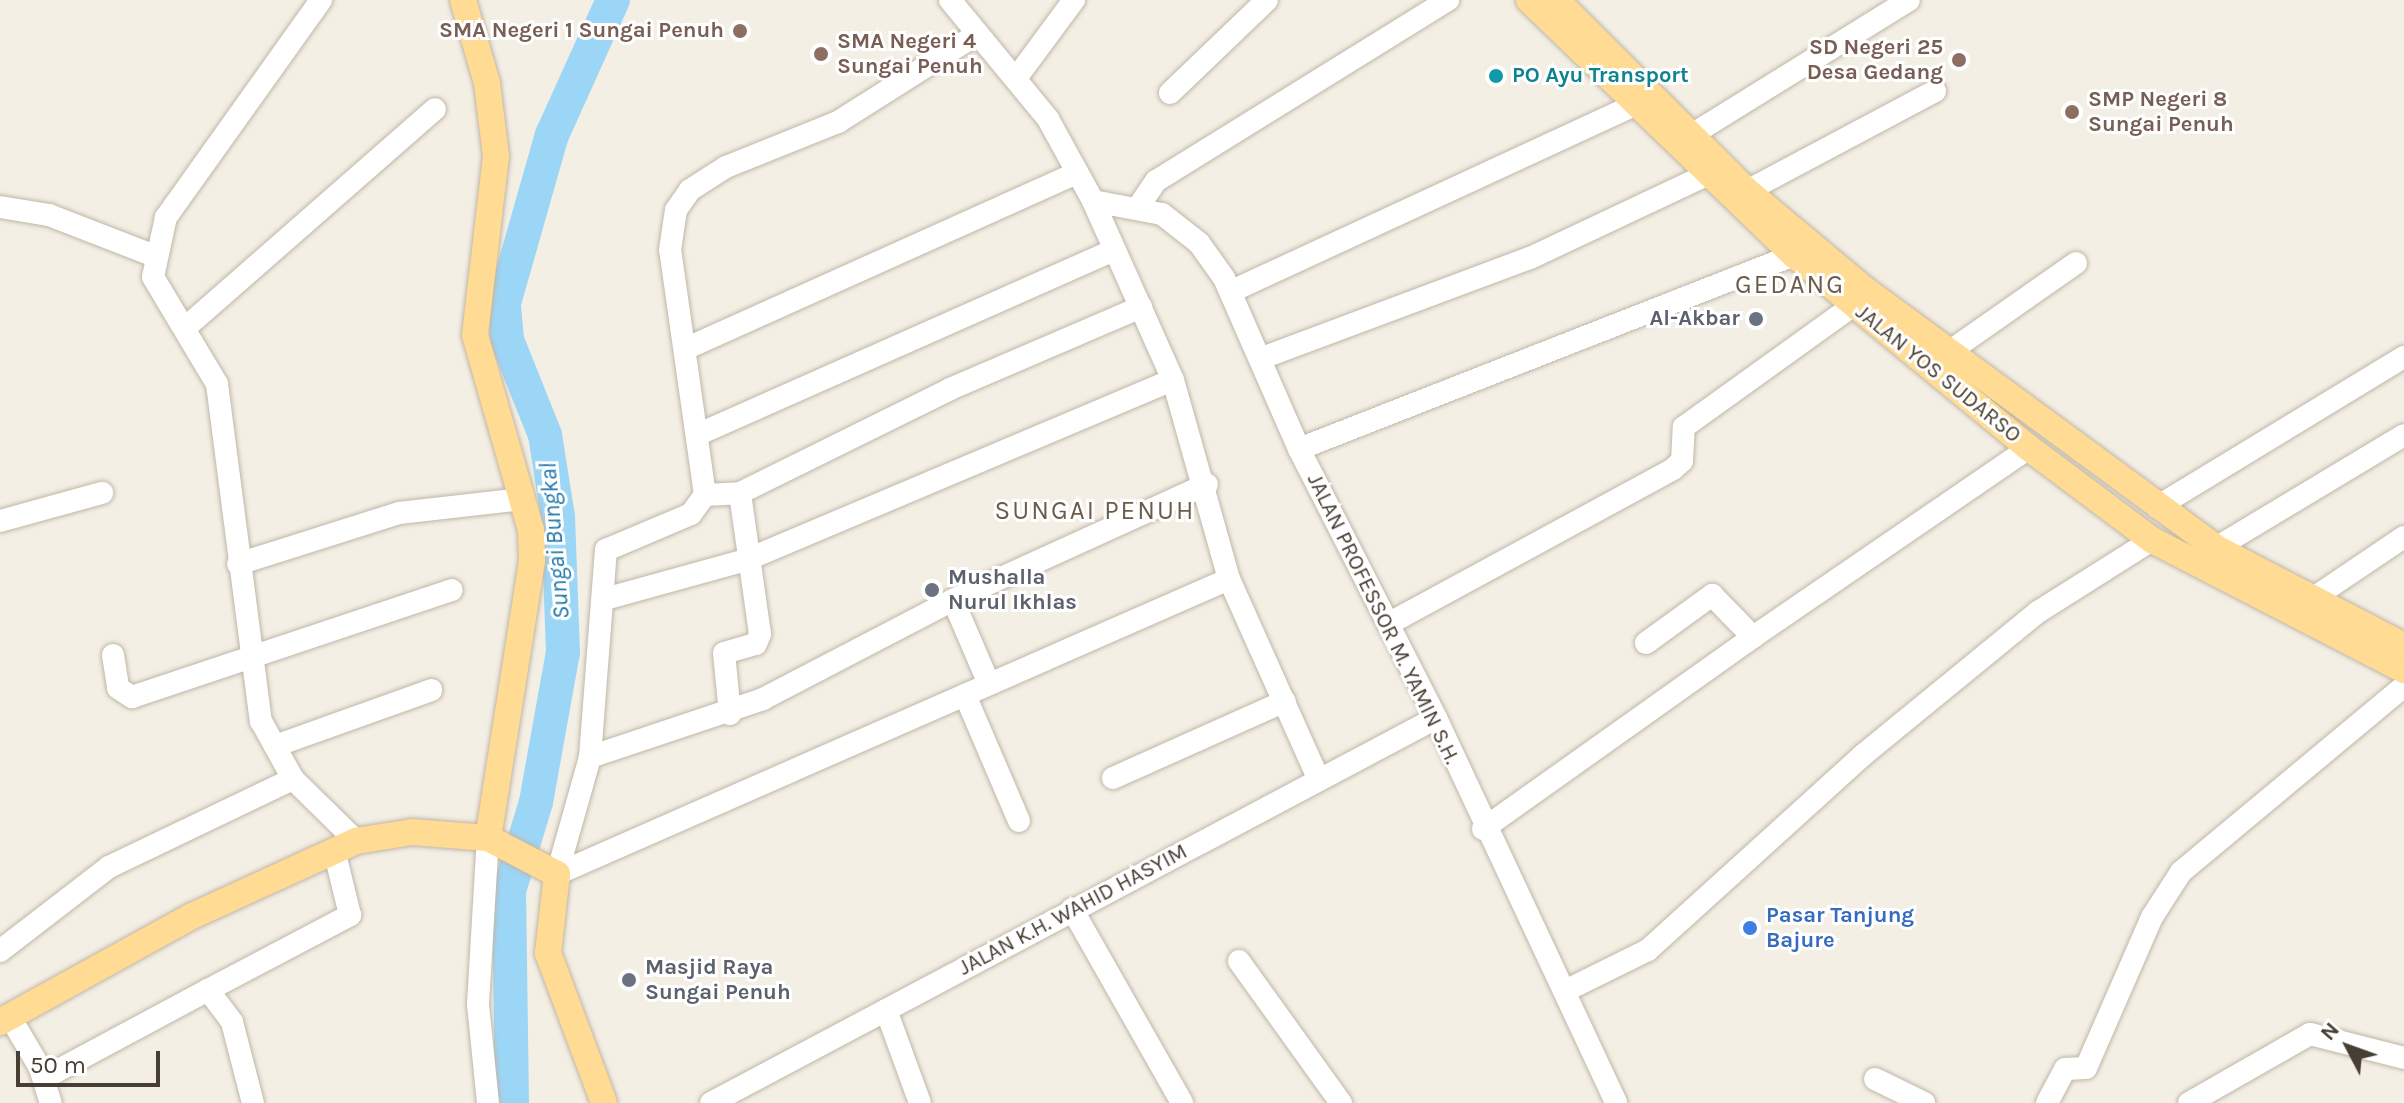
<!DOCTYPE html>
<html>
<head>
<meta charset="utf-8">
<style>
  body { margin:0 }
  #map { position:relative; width:2404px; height:1103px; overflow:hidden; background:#f4efe5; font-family:Karla,sans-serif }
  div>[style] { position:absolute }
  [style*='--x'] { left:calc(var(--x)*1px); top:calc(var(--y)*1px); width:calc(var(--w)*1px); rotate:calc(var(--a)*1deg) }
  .river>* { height:34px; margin:-17px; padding:0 17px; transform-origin:17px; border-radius:17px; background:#9cd6f6 }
  .roads { filter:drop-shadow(0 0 2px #c0b6a7) drop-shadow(0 0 2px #c0b6a7) }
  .minor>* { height:22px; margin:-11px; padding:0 11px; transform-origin:11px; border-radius:11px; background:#fff }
  .major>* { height:26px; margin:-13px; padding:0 13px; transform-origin:13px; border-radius:13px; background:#ffdb93 }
  .dots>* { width:22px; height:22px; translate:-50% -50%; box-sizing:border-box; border:4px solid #fff; border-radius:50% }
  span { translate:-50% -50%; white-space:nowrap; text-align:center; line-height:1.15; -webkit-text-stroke:6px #fff; paint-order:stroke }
  .education-label { font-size:22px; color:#785e54; font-weight:700 }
  .right { translate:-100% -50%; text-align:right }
  .left { translate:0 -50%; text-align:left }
  .culture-label { font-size:22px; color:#0d838f; font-weight:700 }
  .worship-label { font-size:22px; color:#5b616d; font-weight:700 }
  .street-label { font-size:22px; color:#473f34 }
  .shop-label { font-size:22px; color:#366cbe; font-weight:700 }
  .water-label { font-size:24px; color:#2278ab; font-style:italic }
  .quarter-label { font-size:26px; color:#6b5c4a; letter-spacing:2px }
  .north { position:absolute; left:2308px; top:1007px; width:80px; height:80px; -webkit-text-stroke:6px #fff; paint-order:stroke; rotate:311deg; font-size:22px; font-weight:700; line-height:32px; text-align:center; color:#473f34 }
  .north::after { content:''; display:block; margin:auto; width:28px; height:36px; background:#473f34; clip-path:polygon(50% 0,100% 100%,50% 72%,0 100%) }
  .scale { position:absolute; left:16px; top:1051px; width:144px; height:36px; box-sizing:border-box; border:4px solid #473f34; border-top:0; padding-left:10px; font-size:24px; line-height:28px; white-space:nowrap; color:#473f34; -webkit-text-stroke:6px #fff; paint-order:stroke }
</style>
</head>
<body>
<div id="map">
  <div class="river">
    <i style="--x:512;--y:1103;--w:212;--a:-90.8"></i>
    <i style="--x:509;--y:891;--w:93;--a:-73.1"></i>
    <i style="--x:536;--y:802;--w:152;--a:-79.8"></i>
    <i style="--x:563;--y:652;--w:135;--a:-92.1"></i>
    <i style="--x:558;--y:517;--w:83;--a:-99"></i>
    <i style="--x:545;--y:435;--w:102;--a:-111.8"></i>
    <i style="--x:507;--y:340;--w:37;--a:-95"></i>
    <i style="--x:504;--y:303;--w:175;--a:-74.1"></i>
    <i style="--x:552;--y:135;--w:148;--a:-65.7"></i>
  </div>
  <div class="roads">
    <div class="minor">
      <i style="--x:321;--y:0;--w:267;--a:125.5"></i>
      <i style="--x:166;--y:217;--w:61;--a:102.2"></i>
      <i style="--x:153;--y:277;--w:125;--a:59.1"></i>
      <i style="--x:217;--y:384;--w:340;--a:82.6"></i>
      <i style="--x:261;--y:721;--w:66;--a:61.1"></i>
      <i style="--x:293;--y:779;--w:88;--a:44.5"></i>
      <i style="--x:950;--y:0;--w:154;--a:50.5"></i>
      <i style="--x:1048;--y:119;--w:94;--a:61.2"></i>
      <i style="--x:1093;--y:201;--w:196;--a:65.9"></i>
      <i style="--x:1173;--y:380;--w:207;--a:74.3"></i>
      <i style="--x:1229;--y:579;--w:220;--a:65.9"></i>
      <i style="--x:1017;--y:77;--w:96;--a:-53.5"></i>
      <i style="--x:1170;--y:93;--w:134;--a:-43.8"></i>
      <i style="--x:1693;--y:134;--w:254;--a:-31.8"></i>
      <i style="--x:1747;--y:191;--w:213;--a:-28"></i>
      <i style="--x:1093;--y:201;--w:70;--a:10.7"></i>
      <i style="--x:1162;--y:214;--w:47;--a:38.1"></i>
      <i style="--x:1199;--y:243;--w:43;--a:54.5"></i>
      <i style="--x:1224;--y:278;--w:187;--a:66.3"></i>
      <i style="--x:1299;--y:449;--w:302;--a:63"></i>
      <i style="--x:1436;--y:718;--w:425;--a:64.9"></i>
      <i style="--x:1139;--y:206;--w:30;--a:-56"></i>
      <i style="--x:1156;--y:181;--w:344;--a:-31.8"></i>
      <i style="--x:0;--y:207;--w:50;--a:9.3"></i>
      <i style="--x:49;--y:215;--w:110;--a:21.2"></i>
      <i style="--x:1232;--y:291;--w:444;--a:-24.8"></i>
      <i style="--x:185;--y:328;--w:332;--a:-41.2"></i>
      <i style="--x:685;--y:349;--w:427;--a:-24.2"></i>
      <i style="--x:1949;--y:352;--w:155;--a:-35"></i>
      <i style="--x:1262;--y:358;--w:286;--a:-20.5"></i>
      <i style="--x:1530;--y:258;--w:195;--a:-25.2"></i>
      <i style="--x:699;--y:434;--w:454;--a:-23.9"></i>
      <i style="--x:1299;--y:449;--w:532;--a:-21.4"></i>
      <i style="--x:705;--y:495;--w:35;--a:-3"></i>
      <i style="--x:740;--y:493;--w:234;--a:-26.3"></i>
      <i style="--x:950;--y:389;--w:208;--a:-23.2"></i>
      <i style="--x:2157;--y:507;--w:289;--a:-31.3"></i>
      <i style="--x:0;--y:521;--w:106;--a:-15.4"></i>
      <i style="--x:2216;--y:548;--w:219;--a:-31"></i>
      <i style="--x:238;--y:564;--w:169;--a:-17.6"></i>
      <i style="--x:399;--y:513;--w:124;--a:-6.5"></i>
      <i style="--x:605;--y:599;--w:146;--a:-15.5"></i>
      <i style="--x:746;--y:560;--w:463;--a:-22.9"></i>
      <i style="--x:2312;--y:599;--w:111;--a:-34"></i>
      <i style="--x:953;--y:600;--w:91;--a:66.8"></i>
      <i style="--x:1388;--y:624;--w:324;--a:-28.5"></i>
      <i style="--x:1673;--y:469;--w:12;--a:-42"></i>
      <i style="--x:1682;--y:461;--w:34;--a:-87"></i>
      <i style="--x:1684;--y:427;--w:209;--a:-35.7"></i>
      <i style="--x:1646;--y:643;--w:82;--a:-36"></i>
      <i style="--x:1712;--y:595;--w:59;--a:45.7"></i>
      <i style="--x:1753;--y:637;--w:335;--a:-34.4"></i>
      <i style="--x:113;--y:655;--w:33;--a:81"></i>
      <i style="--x:118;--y:688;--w:17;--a:33"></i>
      <i style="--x:132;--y:697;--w:337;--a:-18.5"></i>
      <i style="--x:965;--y:695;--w:137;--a:66.8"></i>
      <i style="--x:730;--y:714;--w:61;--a:-95.6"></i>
      <i style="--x:724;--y:653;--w:33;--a:-16"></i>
      <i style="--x:756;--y:644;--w:11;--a:-68"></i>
      <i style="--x:760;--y:634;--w:142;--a:-98.1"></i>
      <i style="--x:275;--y:746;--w:166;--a:-19.7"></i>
      <i style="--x:590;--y:757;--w:182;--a:-18.5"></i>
      <i style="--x:763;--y:699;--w:214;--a:-27.5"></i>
      <i style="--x:953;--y:600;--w:279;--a:-24.5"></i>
      <i style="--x:1113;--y:778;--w:188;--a:-24.1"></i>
      <i style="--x:1483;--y:829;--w:331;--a:-35.4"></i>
      <i style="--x:557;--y:874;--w:122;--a:-74.2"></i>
      <i style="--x:590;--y:757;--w:208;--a:-85.6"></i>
      <i style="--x:606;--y:550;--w:92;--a:-23"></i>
      <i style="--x:691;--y:514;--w:24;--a:-54"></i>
      <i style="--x:705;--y:495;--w:247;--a:-98.1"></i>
      <i style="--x:670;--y:250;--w:40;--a:-81.5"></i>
      <i style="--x:676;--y:210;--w:24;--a:-55"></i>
      <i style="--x:690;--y:190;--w:43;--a:-32.6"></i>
      <i style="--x:726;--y:167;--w:121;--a:-21.9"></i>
      <i style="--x:838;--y:122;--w:165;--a:-32.3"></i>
      <i style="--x:557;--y:874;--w:734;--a:-23.7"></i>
      <i style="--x:1072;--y:909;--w:223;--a:60.4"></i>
      <i style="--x:0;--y:951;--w:138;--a:-37.6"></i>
      <i style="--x:109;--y:867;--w:204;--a:-25.6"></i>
      <i style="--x:1239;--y:961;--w:175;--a:54.3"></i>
      <i style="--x:208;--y:990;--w:161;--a:-27.8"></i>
      <i style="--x:350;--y:915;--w:67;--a:-103.8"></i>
      <i style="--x:1567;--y:990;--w:90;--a:-26.3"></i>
      <i style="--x:1648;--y:950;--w:290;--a:-42.2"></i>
      <i style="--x:1863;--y:755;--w:226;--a:-39.3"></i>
      <i style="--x:2038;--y:612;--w:135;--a:-32.3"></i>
      <i style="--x:886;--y:1010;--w:99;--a:69.9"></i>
      <i style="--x:10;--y:1017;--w:59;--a:59.5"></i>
      <i style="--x:40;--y:1068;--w:16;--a:15"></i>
      <i style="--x:55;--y:1072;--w:174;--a:-28.2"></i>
      <i style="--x:208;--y:990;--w:40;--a:53"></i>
      <i style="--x:232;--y:1022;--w:84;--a:75.5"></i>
      <i style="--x:40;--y:1068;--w:37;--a:73"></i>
      <i style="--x:1875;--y:1079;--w:55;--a:26.1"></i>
      <i style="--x:488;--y:1103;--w:100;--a:-95.8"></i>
      <i style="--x:478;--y:1004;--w:166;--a:-86.6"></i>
      <i style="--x:711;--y:1103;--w:821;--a:-27.97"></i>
      <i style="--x:2047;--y:1103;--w:38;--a:-62"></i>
      <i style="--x:2065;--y:1069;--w:21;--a:-3"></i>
      <i style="--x:2086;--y:1068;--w:165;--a:-66.4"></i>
      <i style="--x:2152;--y:917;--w:54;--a:-57.2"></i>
      <i style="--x:2181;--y:872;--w:290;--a:-39.8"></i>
      <i style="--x:2189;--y:1103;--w:139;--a:-29.7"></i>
      <i style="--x:2310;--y:1034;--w:97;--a:14.3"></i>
    </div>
    <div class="major">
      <i style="--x:463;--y:0;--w:86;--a:73.9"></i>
      <i style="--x:487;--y:83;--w:74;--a:83"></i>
      <i style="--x:496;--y:156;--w:180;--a:96.7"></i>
      <i style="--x:475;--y:335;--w:203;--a:74"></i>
      <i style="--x:531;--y:530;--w:31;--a:88"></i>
      <i style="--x:532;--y:561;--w:280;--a:99"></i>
      <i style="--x:1529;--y:0;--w:368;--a:43.9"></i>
      <i style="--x:1794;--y:255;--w:304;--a:39.4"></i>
      <i style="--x:2029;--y:448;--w:154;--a:36.8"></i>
      <i style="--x:2152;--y:540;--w:284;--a:27.3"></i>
      <i style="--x:1556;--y:0;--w:270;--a:45"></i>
      <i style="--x:1747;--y:191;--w:158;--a:39.9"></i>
      <i style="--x:1868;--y:292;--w:432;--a:36.3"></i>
      <i style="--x:2216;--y:548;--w:212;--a:27.5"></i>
      <i style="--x:0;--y:1022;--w:217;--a:-28.9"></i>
      <i style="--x:190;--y:917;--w:183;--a:-24.6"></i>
      <i style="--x:356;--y:841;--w:57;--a:-9.1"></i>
      <i style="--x:412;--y:832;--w:76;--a:4.5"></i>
      <i style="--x:488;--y:838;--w:78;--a:27.6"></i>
      <i style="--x:557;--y:874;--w:80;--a:96.5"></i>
      <i style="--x:548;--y:953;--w:160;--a:69.5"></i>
    </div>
  </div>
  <div class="dots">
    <i style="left:740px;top:31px;background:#8d6e63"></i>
    <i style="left:821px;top:54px;background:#8d6e63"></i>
    <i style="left:1959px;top:60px;background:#8d6e63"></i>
    <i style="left:1496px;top:76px;background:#0f9aa8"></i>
    <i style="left:2072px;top:112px;background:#8d6e63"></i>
    <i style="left:1756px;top:319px;background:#6b7280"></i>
    <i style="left:932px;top:590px;background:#6b7280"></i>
    <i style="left:1750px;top:928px;background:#3f7fe0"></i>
    <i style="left:629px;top:980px;background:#6b7280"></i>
  </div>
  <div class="education-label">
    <span class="right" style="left:724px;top:31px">SMA Negeri 1 Sungai Penuh</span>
    <span class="left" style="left:837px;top:54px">SMA Negeri 4<br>Sungai Penuh</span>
    <span class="right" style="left:1943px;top:60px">SD Negeri 25<br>Desa Gedang</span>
    <span class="left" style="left:2088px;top:112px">SMP Negeri 8<br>Sungai Penuh</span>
  </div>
  <div class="culture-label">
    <span class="left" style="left:1512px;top:76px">PO Ayu Transport</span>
  </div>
  <div class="worship-label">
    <span class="right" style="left:1740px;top:319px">Al-Akbar</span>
    <span class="left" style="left:948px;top:590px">Mushalla<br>Nurul Ikhlas</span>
    <span class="left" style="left:645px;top:980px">Masjid Raya<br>Sungai Penuh</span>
  </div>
  <div class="street-label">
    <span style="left:1938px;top:374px;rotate:39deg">JALAN YOS SUDARSO</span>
    <span style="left:1383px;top:619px;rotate:64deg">JALAN PROFESSOR M. YAMIN S.H.</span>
    <span style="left:1073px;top:910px;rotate:-28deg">JALAN K.H. WAHID HASYIM</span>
  </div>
  <div class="shop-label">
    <span class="left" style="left:1766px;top:928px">Pasar Tanjung<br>Bajure</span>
  </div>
  <div class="water-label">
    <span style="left:555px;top:541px;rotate:-95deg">Sungai Bungkal</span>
  </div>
  <div class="quarter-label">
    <span style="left:1790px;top:285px">GEDANG</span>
    <span style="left:1095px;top:511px">SUNGAI PENUH</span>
  </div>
  <div class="north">N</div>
  <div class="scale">50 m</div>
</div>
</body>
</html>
